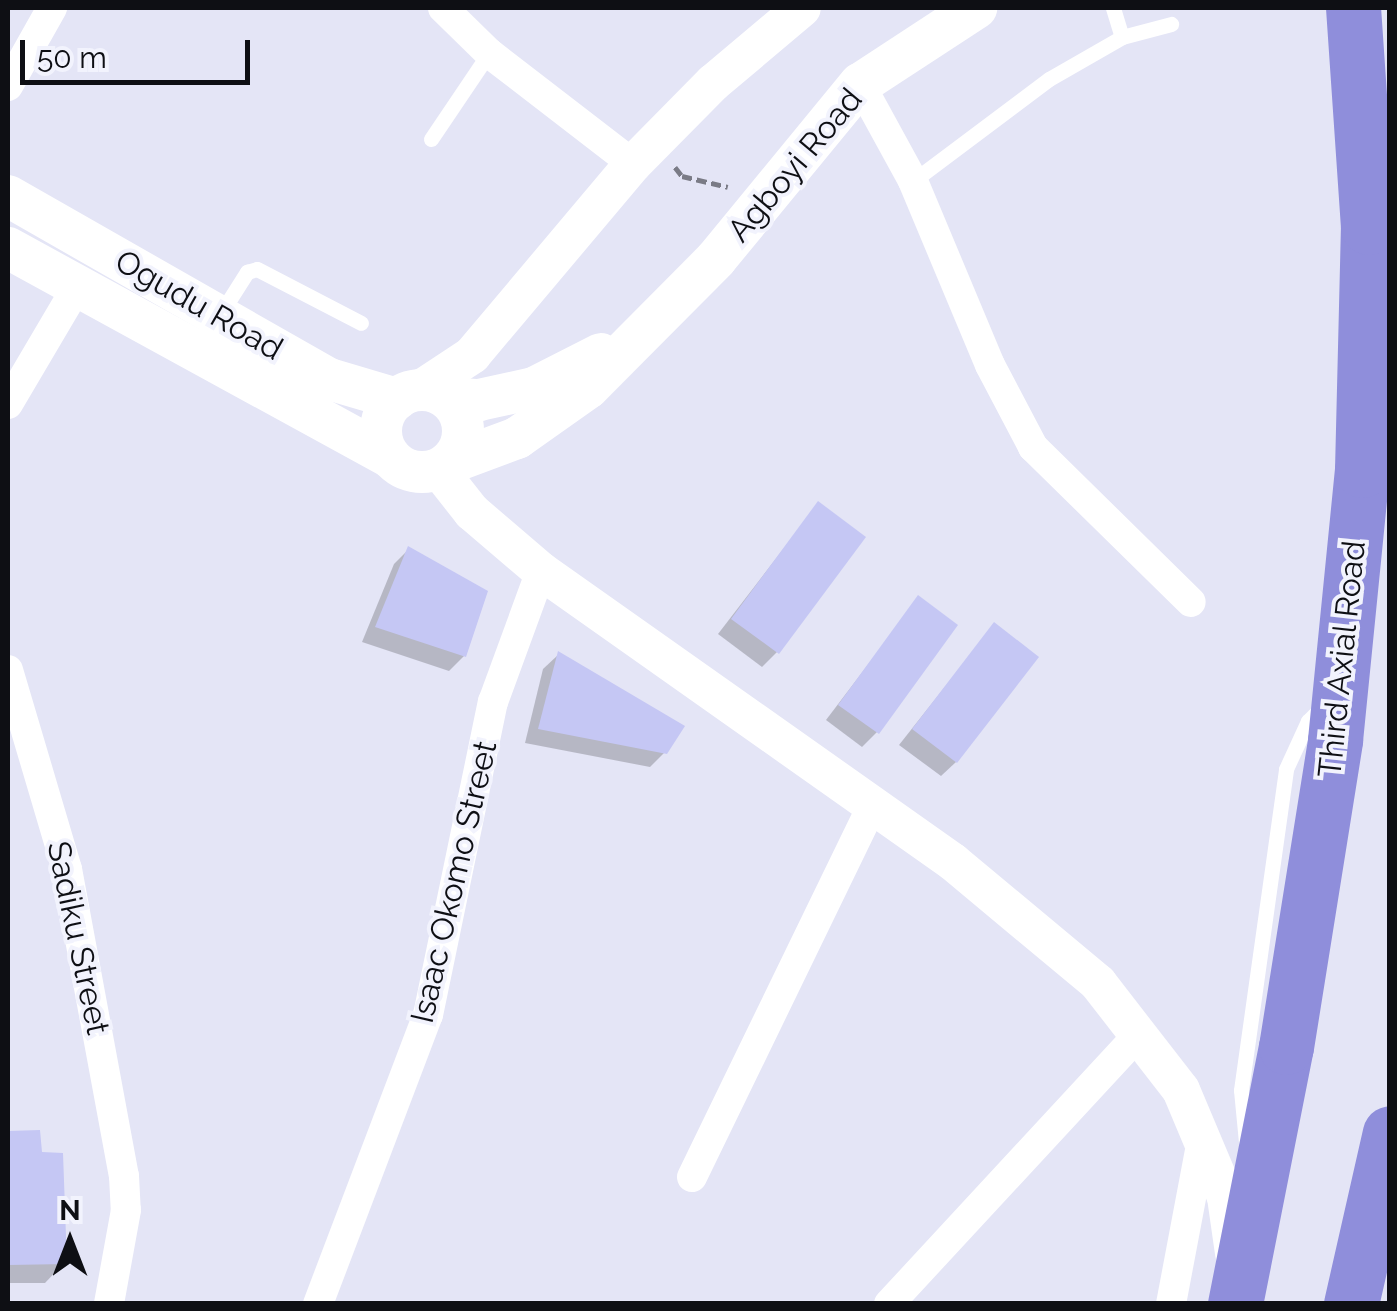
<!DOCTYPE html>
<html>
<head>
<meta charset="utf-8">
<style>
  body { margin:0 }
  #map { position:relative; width:1397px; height:1311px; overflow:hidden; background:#e4e5f6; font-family:Raleway,sans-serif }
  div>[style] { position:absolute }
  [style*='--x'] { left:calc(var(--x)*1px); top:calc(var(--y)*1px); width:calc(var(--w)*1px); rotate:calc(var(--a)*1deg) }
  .shadow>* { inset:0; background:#0003 }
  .building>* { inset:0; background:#c5c7f4 }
  .path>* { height:5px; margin-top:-2.5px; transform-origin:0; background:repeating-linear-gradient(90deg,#7a7b86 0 10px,transparent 0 15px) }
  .service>* { height:15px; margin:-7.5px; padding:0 7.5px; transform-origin:7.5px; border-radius:7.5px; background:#fff }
  .minor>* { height:30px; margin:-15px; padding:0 15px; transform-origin:15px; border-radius:15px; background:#fff }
  .tertiary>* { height:38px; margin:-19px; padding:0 19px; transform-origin:19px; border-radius:19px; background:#fff }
  .secondary>* { height:42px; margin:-21px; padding:0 21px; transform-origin:21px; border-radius:21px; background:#fff }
  .secondary>.ring { margin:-21px; padding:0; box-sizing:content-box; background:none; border:42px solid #fff; border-radius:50% }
  .motorway>* { height:55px; margin:-27.5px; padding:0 27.5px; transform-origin:27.5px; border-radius:27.5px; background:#8f8edb }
  span { translate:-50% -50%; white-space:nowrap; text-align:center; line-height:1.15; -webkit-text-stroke:8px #f2f3fd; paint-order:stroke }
  .street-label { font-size:32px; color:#0e0f14 }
  .frame { position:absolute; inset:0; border:10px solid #0e0f14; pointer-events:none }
  .north { position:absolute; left:20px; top:1191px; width:100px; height:100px; -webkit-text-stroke:8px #f2f3fd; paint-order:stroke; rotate:0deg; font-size:28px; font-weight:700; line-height:40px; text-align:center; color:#0e0f14 }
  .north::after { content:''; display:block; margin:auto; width:35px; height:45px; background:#0e0f14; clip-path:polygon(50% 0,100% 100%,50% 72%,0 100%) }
  .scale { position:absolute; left:20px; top:40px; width:230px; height:45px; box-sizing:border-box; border:5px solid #0e0f14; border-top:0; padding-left:12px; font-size:30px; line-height:35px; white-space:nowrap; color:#0e0f14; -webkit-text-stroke:8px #f2f3fd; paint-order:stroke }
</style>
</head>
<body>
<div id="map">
  <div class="shadow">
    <i style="clip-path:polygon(818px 504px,777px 652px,762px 667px,718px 634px)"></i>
    <i style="clip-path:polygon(409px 549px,464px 656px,449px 671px,362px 642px,394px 564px)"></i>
    <i style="clip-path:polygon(918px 599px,877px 732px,862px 747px,826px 720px)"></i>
    <i style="clip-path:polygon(994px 625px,956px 762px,941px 776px,899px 745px)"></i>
    <i style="clip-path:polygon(558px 655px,665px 752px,650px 767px,525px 743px,543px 669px)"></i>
    <i style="clip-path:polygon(37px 1132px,64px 1263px,45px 1283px,8px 1283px,8px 1133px)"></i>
  </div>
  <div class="building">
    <i style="clip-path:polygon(818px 501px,866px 537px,779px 654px,731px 619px)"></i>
    <i style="clip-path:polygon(408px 546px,488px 591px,466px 657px,375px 627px)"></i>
    <i style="clip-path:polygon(918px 595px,958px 625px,879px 734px,838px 705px)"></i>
    <i style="clip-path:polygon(994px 622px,1039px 657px,957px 763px,912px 729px)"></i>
    <i style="clip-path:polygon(558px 651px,685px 726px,667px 754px,538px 729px)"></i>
    <i style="clip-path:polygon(40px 1130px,42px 1152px,63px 1153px,67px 1264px,8px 1265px,8px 1131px)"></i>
  </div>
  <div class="path">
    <i style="--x:675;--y:167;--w:11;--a:52"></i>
    <i style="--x:682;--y:176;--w:47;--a:13.4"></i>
  </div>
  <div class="service">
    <i style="--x:1113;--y:8;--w:30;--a:73"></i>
    <i style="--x:431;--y:139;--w:104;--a:-56"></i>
    <i style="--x:913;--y:181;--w:170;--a:-36.9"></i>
    <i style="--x:1049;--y:79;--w:84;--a:-29.9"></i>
    <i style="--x:1122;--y:37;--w:51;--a:-14.9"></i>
    <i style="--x:221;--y:313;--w:49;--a:-57.6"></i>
    <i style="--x:247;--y:272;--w:10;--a:-17"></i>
    <i style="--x:257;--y:269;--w:117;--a:27.4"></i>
    <i style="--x:1246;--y:1142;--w:52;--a:-95.5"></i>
    <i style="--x:1241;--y:1090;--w:324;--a:-82"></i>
    <i style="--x:1286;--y:769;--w:53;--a:-65.4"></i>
    <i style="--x:1308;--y:721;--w:23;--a:-45"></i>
  </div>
  <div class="minor">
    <i style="--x:443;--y:8;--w:64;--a:44.4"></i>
    <i style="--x:489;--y:53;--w:182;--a:37.6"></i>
    <i style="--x:860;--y:84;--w:111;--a:61.3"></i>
    <i style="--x:913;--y:181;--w:199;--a:67.3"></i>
    <i style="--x:990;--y:365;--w:93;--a:62.3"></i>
    <i style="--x:1033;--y:447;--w:221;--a:44.5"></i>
    <i style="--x:8;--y:86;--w:90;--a:-60.6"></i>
    <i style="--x:8;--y:404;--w:136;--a:-59.5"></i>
    <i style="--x:8;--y:670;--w:208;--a:73.5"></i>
    <i style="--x:67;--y:869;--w:312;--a:79.5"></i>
    <i style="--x:124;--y:1176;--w:34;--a:87"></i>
    <i style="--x:126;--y:1210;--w:96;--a:100.3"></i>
    <i style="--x:692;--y:1177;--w:411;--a:-64.1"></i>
    <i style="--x:318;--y:1304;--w:309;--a:-69.2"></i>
    <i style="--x:428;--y:1015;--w:320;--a:-78.3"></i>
    <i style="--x:493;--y:702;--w:140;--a:-69.9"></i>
    <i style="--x:889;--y:1304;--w:369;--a:-47.2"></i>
    <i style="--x:1171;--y:1304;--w:167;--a:-79.3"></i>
  </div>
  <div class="tertiary">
    <i style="--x:419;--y:390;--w:64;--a:-33.4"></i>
    <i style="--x:472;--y:355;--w:250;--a:-49.9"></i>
    <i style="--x:633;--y:164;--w:114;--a:-45.4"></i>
    <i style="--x:713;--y:83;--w:116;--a:-40.1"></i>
    <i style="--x:438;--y:469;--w:55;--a:51.7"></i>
    <i style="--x:472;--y:512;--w:91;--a:40.5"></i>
    <i style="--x:541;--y:571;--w:504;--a:35.23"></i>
    <i style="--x:953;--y:862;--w:189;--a:39.8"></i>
    <i style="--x:1098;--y:983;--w:135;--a:52.2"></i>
    <i style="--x:1181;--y:1090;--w:116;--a:67.2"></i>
    <i style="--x:1226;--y:1197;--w:57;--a:81.9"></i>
  </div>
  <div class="secondary">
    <i style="--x:8;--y:196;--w:369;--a:29.7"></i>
    <i style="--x:329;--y:379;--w:71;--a:16.4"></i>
    <i style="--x:8;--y:248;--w:435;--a:28.7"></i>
    <i class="ring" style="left:381px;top:390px;width:40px;height:40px"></i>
    <i style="--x:447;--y:398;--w:32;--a:4"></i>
    <i style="--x:479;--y:400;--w:56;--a:-12.3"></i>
    <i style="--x:534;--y:388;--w:75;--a:-26.9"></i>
    <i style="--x:447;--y:464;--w:75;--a:-20.4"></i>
    <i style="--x:517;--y:438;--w:87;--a:-35.2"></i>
    <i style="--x:588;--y:388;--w:182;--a:-45.2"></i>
    <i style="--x:716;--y:259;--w:227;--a:-50.6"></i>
    <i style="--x:860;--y:84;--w:139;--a:-33.2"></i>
  </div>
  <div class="motorway">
    <i style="--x:1235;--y:1304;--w:262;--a:-78.8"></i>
    <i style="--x:1286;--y:1047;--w:311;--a:-80.9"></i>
    <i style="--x:1335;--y:740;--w:271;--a:-84.3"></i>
    <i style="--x:1362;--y:470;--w:243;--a:-88.6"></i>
    <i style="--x:1368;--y:227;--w:220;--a:-93.9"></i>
    <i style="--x:1351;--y:1304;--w:175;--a:-77.2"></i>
  </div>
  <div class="street-label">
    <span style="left:795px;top:165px;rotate:-50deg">Agboyi Road</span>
    <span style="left:199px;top:305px;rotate:30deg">Ogudu Road</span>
    <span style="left:1342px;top:659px;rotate:-84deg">Third Axial Road</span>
    <span style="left:454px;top:882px;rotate:-77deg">Isaac Okomo Street</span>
    <span style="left:78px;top:938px;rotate:78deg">Sadiku Street</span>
  </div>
  <div class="frame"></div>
  <div class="north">N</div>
  <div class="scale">50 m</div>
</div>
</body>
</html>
